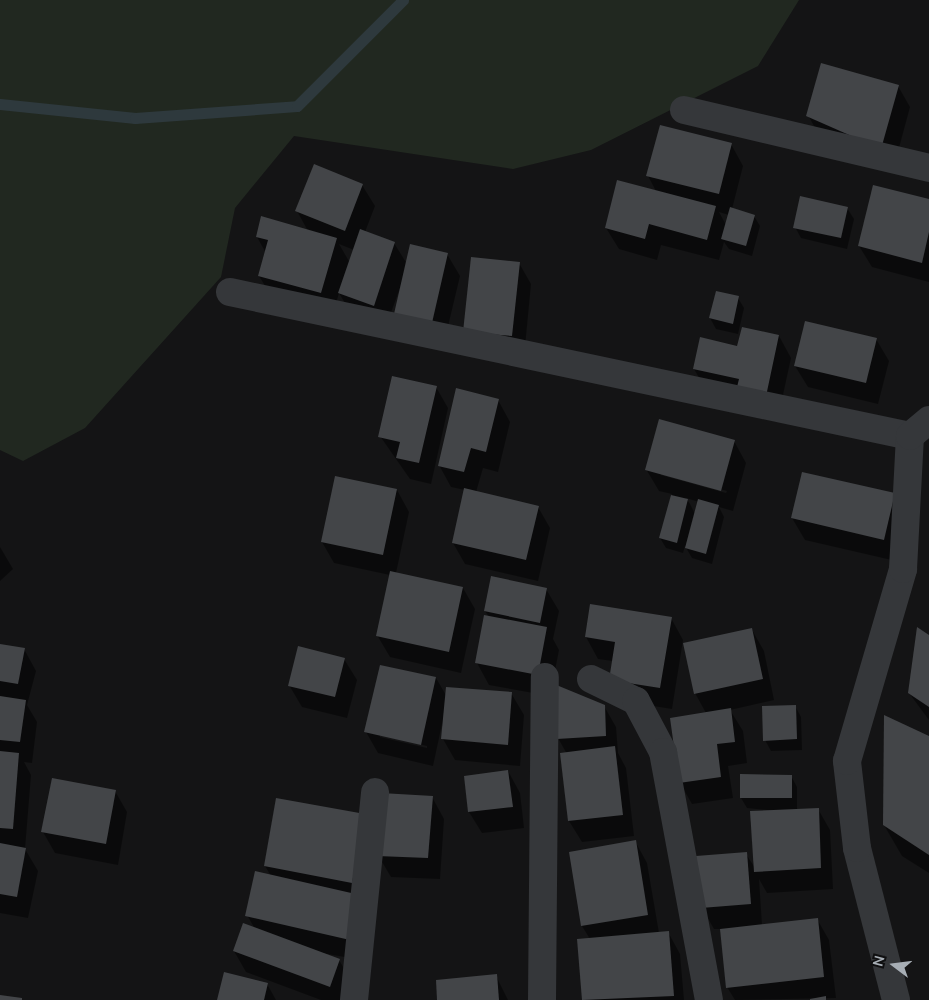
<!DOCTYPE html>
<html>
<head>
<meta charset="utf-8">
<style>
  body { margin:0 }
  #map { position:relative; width:929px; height:1000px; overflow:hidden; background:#141415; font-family:"Nunito Sans",sans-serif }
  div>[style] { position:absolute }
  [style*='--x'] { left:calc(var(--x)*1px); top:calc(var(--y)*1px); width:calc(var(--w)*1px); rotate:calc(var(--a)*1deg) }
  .green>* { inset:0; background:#212820 }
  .shadow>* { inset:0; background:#0007 }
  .stream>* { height:11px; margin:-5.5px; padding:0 5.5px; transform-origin:5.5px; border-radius:5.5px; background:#2e393d }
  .building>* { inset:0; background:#434548 }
  .minor>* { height:28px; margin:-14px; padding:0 14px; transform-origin:14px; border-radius:14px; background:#35373a }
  span { translate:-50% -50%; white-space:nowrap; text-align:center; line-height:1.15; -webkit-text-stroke:4.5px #0f0f10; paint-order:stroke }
  .north { position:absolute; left:869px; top:940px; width:50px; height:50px; -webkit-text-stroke:4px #0f0f10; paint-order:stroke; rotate:285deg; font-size:14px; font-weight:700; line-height:20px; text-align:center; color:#a7aeb5 }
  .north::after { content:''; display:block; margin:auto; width:18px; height:22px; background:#a7aeb5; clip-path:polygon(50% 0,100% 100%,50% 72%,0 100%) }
</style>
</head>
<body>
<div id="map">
  <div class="green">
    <i style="clip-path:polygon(0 0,799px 0,758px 66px,591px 150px,513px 169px,294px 136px,235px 208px,221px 277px,85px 428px,23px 461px,0 450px)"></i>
  </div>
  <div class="shadow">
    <i style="clip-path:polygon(898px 86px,910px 107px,893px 170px,820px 137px,808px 115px)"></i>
    <i style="clip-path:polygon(evenodd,731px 144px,743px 166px,732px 209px,754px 216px,760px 226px,752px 256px,729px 249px,724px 242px,719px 260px,661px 245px,657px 260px,619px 249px,606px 228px,656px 191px,648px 176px,731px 144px,719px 212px,729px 215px,726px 225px,719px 212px)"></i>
    <i style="clip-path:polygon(evenodd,362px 185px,375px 206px,365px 232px,394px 243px,407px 264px,447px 254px,460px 276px,444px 343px,403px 280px,386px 326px,352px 315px,339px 293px,333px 314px,272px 297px,259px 276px,266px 253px,257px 237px,308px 231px,297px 211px,362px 185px,339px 244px,354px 250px,350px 263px,339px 244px)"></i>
    <i style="clip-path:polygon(929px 200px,929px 282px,872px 267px,859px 246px)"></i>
    <i style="clip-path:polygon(847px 208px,854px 219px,847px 249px,801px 238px,795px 227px)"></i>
    <i style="clip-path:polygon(519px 263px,531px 284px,524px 357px,464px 331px)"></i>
    <i style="clip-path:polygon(738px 298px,744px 308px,738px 334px,716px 329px,710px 318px)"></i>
    <i style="clip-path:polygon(779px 336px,791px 358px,777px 422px,749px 416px,706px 390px,694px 369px,738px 347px)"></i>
    <i style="clip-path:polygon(876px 339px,889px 361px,878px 404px,808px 387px,795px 366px)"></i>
    <i style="clip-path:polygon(436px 387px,448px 408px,431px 484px,410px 479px,380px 436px)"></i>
    <i style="clip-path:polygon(498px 400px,510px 422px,498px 472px,483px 468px,476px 492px,538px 507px,550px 528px,538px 581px,465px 564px,453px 543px,465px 490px,451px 487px,439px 465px)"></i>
    <i style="clip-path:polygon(evenodd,734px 441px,746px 463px,733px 511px,719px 507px,724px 517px,712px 564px,692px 558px,685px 546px,683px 553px,666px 548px,660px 538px,672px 494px,659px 491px,646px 469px,734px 441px,661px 473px,727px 491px,726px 493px,661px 475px,661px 473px,734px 441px,686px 498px,699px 502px,695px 514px,690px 504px,686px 498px)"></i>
    <i style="clip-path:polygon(397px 490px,409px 512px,396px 573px,463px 588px,475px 609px,461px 673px,390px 657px,377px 635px,390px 575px,334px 563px,322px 542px)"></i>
    <i style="clip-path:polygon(894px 494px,896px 561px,805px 540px,792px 518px)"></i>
    <i style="clip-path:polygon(0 547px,13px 569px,0 581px)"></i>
    <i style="clip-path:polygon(546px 589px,559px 611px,553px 639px,559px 650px,550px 696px,489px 685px,477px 663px,489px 617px,485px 611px)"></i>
    <i style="clip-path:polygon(671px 618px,683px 640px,672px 709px,622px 701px,613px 661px,598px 659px,586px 637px)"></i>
    <i style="clip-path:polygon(752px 630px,764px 651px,774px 700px,730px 710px,743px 731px,747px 763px,728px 766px,733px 798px,692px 804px,680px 783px,706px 713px,695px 693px)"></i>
    <i style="clip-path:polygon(929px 637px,929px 720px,909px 693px)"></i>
    <i style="clip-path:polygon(0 645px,24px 649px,36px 671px,27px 705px,37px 722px,32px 763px,24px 762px,31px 775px,25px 849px,38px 871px,28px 918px,0 913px)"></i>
    <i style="clip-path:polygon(344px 659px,357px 680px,347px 718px,302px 707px,289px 685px)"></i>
    <i style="clip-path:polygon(evenodd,436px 678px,447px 697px,511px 693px,524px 715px,520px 766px,455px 760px,443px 739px,442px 724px,433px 766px,378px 753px,366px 732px,436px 678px,380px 735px,427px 746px,427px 748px,380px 737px,380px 735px)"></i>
    <i style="clip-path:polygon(604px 706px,616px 727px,618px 753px,626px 768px,634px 836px,582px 842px,569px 821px,561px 754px,567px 754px,558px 738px)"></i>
    <i style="clip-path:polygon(795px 706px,801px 717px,802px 750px,771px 751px,765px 740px)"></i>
    <i style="clip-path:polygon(929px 737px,929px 873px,902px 856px,884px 825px)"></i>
    <i style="clip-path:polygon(508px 771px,520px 793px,524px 828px,482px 833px,469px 812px)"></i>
    <i style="clip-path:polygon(791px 776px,797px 787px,797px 810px,818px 809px,830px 830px,833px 889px,767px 893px,759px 879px,762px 925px,817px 919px,829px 940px,836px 998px,735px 1000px,727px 987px,722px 929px,714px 929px,702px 908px,746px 854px,755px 868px,778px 811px,747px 808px,741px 798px)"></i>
    <i style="clip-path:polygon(115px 791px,127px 812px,118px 865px,55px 853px,43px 832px)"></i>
    <i style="clip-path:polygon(432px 797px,444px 819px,440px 879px,391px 877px,378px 855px)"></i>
    <i style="clip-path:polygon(364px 815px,362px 960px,316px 952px,339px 960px,352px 982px,345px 1000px,321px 1000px,246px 972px,234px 951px,255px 929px,247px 915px,271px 876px,265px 866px)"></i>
    <i style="clip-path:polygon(635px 841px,647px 863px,659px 933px,668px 932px,680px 954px,684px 1000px,583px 1000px,578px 940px,590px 939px,582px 926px)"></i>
    <i style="clip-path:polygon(496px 976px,508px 1000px,438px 1000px)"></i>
    <i style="clip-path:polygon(267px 984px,276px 1000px,218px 1000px)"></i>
  </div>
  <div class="stream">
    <i style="--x:0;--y:104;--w:136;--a:5.9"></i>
    <i style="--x:135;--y:118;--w:162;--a:-4.2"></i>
    <i style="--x:297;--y:106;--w:150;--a:-45"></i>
  </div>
  <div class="building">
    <i style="clip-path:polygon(821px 63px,899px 85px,881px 149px,806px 116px)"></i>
    <i style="clip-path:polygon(660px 125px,732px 143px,719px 194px,646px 176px)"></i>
    <i style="clip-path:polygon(314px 164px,363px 184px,345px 231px,295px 211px)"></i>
    <i style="clip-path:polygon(617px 180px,716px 206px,707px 240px,649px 224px,645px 239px,605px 228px)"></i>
    <i style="clip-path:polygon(873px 185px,929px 199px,929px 232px,922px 263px,858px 246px)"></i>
    <i style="clip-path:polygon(800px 196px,848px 207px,841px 238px,793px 228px)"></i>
    <i style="clip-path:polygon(730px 207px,755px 215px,746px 246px,721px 239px)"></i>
    <i style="clip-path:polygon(261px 216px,337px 238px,321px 293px,258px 276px,268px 240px,256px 237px)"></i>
    <i style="clip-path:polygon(360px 229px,395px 242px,374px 306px,338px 293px)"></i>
    <i style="clip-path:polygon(410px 244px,448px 253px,432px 323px,394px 314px)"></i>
    <i style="clip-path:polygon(471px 257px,520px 262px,512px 336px,463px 332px)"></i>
    <i style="clip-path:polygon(716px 291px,739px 296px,733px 324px,709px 318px)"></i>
    <i style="clip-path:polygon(805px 321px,877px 338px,866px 383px,794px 366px)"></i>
    <i style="clip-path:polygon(742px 327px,779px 335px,765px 401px,735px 395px,739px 379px,693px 369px,700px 337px,737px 346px)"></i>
    <i style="clip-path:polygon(392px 376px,437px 386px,419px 463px,396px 458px,400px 442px,378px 437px)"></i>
    <i style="clip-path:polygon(456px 388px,499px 399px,486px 452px,471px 448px,464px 472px,438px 466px)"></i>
    <i style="clip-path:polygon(659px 419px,735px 440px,721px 491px,645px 470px)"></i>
    <i style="clip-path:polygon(802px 472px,895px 493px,884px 540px,791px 518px)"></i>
    <i style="clip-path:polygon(335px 476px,397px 489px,383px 555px,321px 542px)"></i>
    <i style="clip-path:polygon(464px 488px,539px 506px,526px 560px,452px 543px)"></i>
    <i style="clip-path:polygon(671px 495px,688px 499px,677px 543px,659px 538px)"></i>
    <i style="clip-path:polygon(698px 499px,719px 505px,706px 554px,685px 548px)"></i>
    <i style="clip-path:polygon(390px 571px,463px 587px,449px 652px,376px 636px)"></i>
    <i style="clip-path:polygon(491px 576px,547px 588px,540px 623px,484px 611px)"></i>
    <i style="clip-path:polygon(590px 604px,672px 617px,660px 688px,609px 680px,615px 642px,585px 637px)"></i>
    <i style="clip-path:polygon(484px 615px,547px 627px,538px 675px,475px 663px)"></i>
    <i style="clip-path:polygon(917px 627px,929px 635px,929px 707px,908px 693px)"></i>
    <i style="clip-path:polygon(752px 628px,763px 679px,694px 694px,683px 643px)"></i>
    <i style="clip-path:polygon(0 644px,25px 648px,18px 684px,0 681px)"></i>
    <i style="clip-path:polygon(298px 646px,345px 658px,335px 697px,288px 686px)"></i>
    <i style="clip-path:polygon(380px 665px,436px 677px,421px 745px,364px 732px)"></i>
    <i style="clip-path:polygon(554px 684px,605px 705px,606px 736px,557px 739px)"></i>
    <i style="clip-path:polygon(446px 687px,512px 692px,508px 745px,441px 739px)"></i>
    <i style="clip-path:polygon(0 696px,26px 700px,20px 742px,0 740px)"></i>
    <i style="clip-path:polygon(796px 705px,797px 739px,763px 741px,762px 706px)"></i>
    <i style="clip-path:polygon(731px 708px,735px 742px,717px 744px,721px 777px,679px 783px,670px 718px)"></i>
    <i style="clip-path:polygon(884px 715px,929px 736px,929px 855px,883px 825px)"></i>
    <i style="clip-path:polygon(615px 746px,623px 815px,568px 821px,560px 753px)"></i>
    <i style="clip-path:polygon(0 751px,19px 753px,13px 829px,0 828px)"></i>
    <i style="clip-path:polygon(508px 770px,513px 807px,468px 812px,464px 776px)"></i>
    <i style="clip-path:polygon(740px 774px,792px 775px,792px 798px,740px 798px)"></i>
    <i style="clip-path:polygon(52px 778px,116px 790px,106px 844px,41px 832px)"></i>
    <i style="clip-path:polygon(381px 793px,433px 796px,428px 858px,377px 856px)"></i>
    <i style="clip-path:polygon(276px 798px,365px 814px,352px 883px,264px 866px)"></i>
    <i style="clip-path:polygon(819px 808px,821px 868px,754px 872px,750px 811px)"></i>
    <i style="clip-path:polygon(636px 840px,648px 915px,581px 926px,569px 852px)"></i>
    <i style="clip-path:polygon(0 843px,26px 848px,17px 897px,0 894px)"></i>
    <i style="clip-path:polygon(747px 852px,751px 904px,701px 908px,696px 856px)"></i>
    <i style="clip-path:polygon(255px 871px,360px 895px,350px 940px,245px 916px)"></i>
    <i style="clip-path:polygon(818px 918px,824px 977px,726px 988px,720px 929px)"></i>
    <i style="clip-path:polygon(243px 923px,340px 959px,330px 987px,233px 951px)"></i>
    <i style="clip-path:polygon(669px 931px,674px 996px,582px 1000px,577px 939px)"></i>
    <i style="clip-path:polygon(224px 972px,268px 983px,264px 1000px,217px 1000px)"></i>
    <i style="clip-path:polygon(497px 974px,499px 1000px,437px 1000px,436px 980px)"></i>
    <i style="clip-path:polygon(0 995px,22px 998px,22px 1000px,0 1000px)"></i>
    <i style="clip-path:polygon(826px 996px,826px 1000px,810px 1000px,810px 999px)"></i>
  </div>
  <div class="minor">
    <i style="--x:684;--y:110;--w:252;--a:13.3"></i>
    <i style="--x:230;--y:292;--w:695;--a:11.96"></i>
    <i style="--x:591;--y:679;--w:50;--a:26.1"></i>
    <i style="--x:636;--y:701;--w:58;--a:62.1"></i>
    <i style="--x:663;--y:752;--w:252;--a:79.5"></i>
    <i style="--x:354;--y:1000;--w:209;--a:-84.2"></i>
    <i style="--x:542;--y:1000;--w:323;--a:-89.5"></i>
    <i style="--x:896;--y:1000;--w:157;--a:-104.4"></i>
    <i style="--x:857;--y:848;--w:88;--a:-96.6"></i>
    <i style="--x:847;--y:761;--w:200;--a:-73.7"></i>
    <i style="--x:903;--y:569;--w:133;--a:-87"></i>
    <i style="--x:910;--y:436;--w:25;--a:-40"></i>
  </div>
  <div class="north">N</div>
</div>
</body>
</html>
